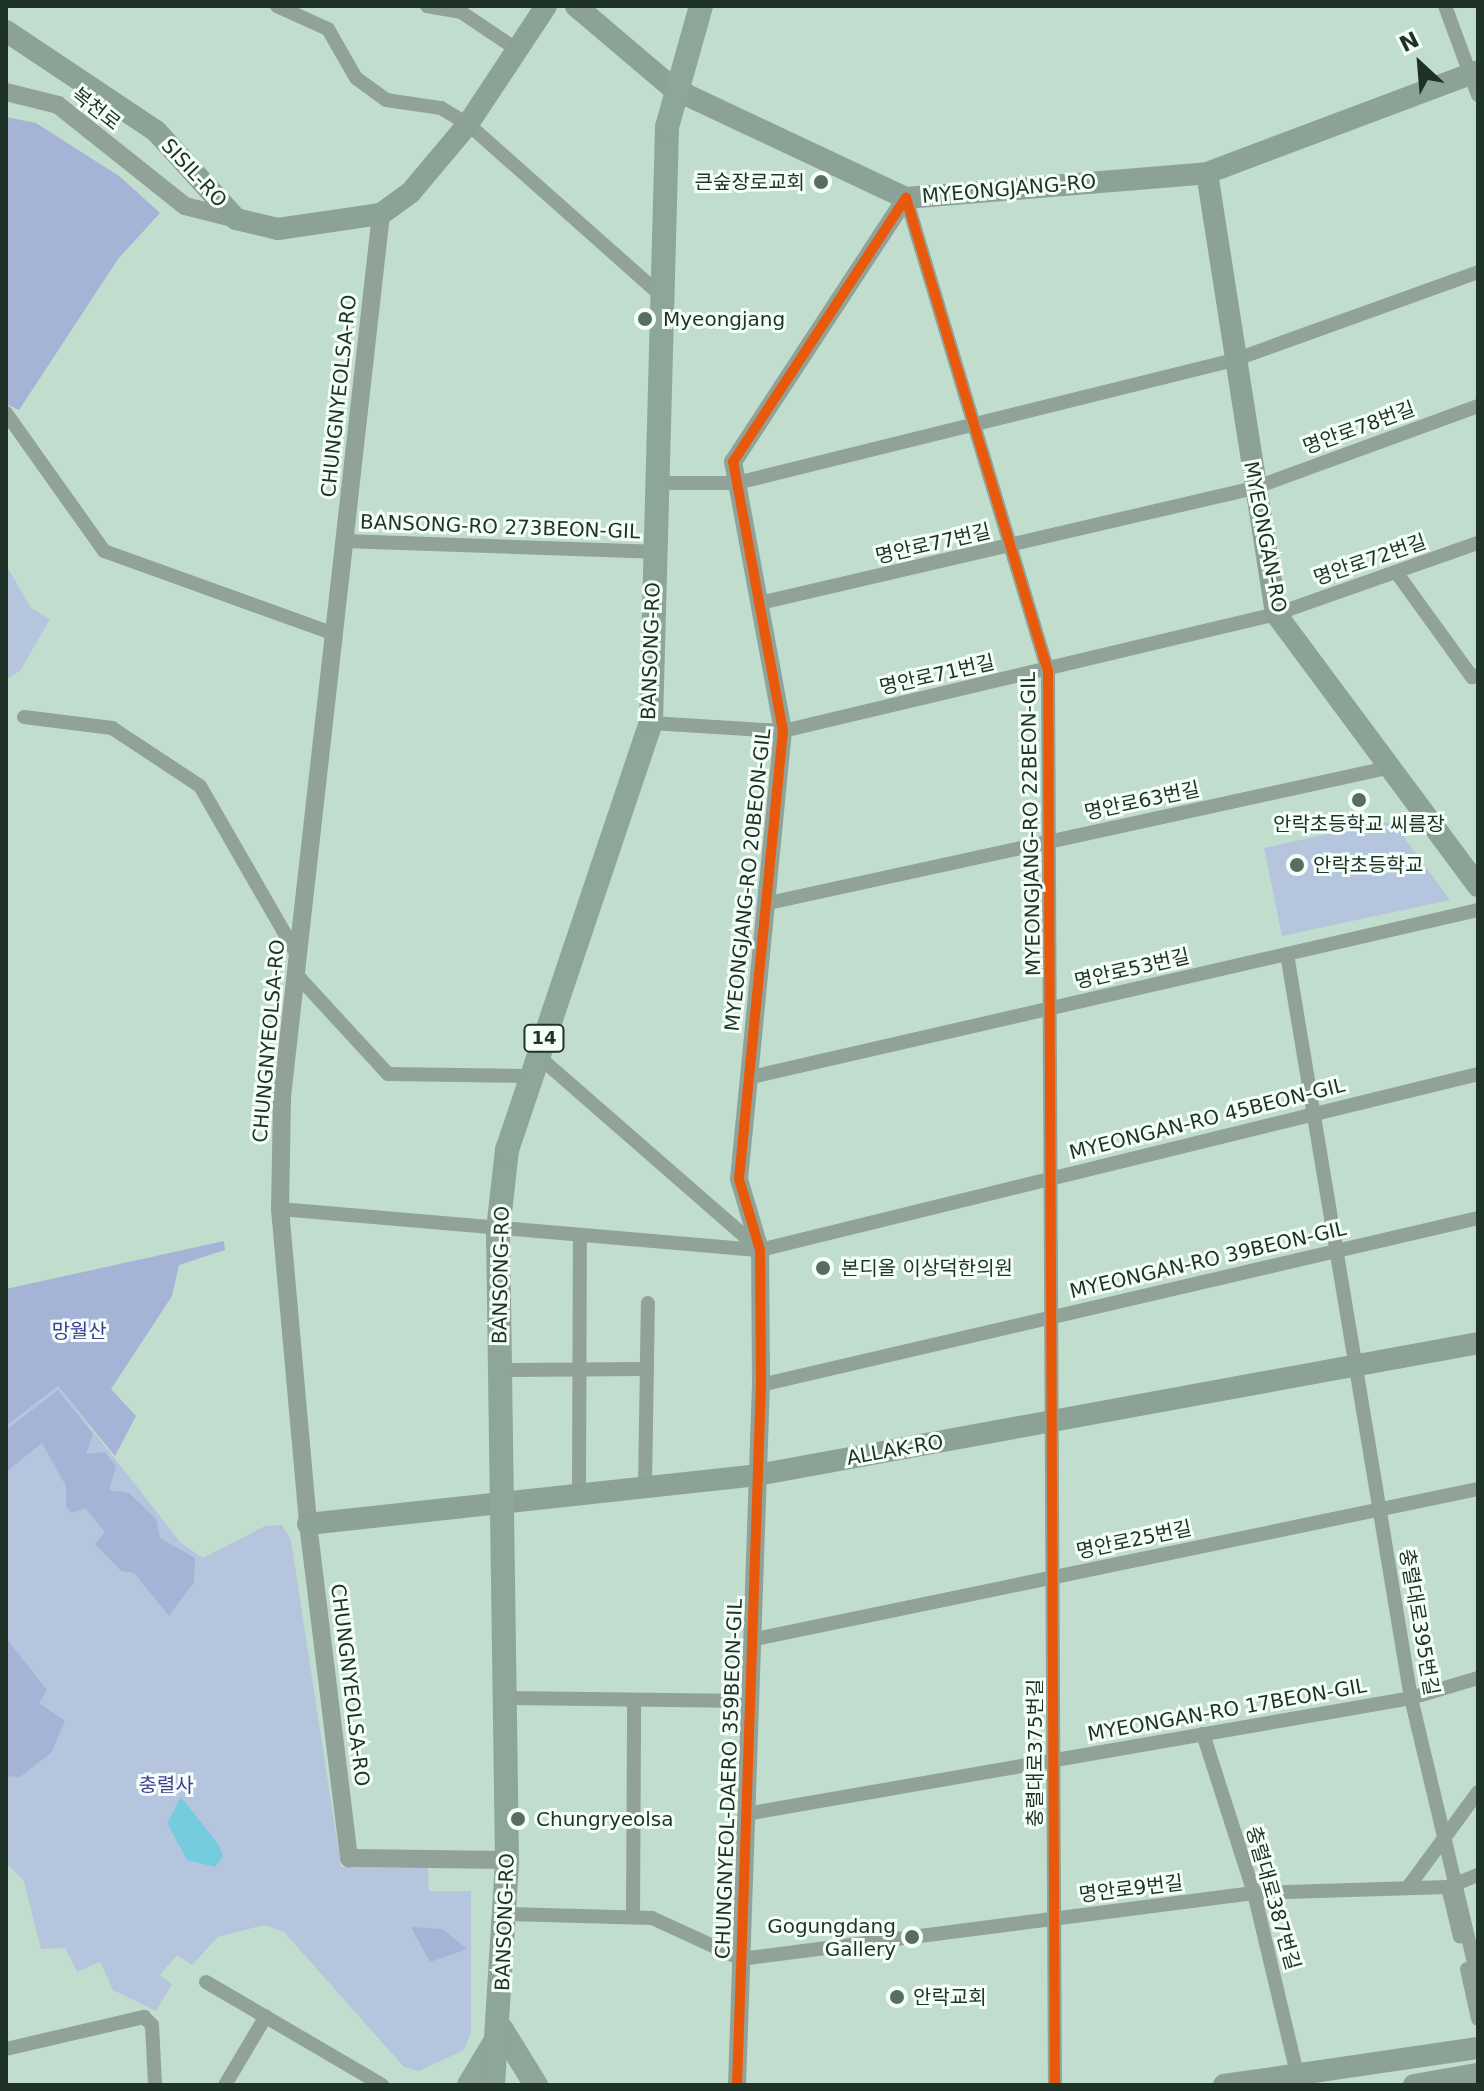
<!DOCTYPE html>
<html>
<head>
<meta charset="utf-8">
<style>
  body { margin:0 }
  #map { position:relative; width:1484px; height:2091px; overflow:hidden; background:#c1ddcd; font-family:"DejaVu Sans","Noto Sans KR",sans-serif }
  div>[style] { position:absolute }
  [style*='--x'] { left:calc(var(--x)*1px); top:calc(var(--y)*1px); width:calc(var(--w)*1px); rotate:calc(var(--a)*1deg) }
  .green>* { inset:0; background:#b6c5de }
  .forest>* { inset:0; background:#a4b3d6 }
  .water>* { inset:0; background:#74ccde }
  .minor>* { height:14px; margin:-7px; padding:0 7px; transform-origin:7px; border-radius:7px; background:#91a298 }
  .tertiary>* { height:18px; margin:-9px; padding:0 9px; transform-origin:9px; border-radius:9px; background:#91a298 }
  .secondary>* { height:22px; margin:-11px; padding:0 11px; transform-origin:11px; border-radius:11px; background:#8ca296 }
  .primary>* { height:24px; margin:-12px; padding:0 12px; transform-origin:12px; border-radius:12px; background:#8ea599 }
  .cycleway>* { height:10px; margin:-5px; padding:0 5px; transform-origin:5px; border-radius:5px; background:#e8590c }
  .dots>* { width:22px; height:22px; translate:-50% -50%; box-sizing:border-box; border:4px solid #f5fff9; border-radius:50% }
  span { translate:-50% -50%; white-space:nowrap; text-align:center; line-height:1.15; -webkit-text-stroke:6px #f5fff9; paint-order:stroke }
  .shield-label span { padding:2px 6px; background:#f5fff9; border:2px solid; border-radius:6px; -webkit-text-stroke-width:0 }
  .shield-label { font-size:18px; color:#1e3228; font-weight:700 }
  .street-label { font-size:20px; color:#1e3228 }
  .poi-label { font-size:20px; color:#1e3228 }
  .right { translate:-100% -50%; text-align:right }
  .left { translate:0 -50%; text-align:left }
  .park-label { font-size:20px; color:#403b94 }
  .frame { position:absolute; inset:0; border:8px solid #1e3228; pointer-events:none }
  .north { position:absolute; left:1380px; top:24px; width:80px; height:80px; -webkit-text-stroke:6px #f5fff9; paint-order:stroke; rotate:334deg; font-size:22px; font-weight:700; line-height:32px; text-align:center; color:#1e3228 }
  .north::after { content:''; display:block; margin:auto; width:28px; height:36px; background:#1e3228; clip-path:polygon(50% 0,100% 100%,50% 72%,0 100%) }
</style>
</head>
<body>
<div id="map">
  <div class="green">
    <i style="clip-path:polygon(6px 565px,31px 608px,50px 619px,20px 671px,6px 679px)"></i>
    <i style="clip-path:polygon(1381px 822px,1395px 825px,1450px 900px,1282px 936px,1264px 848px)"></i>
    <i style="clip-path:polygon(58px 1386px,181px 1543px,203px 1558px,265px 1526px,282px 1525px,291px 1540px,341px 1867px,428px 1868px,429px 1891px,471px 1891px,471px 2033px,464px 2050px,419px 2071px,404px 2067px,284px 1932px,264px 1925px,218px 1937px,192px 1965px,177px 1955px,160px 1975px,172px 1984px,156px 2011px,113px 1990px,100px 1962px,77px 1972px,65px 1948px,41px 1949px,24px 1881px,6px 1863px,6px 1426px)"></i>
  </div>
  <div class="forest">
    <i style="clip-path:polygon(6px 117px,36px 123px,119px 176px,160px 213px,118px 259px,19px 410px,6px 404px)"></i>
    <i style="clip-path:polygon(224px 1241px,225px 1250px,179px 1265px,172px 1296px,111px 1389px,136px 1416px,115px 1456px,58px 1386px,6px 1426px,6px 1289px)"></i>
    <i style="clip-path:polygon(58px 1390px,93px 1434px,86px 1454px,105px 1452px,116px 1466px,109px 1490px,129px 1493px,156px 1519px,160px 1538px,195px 1558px,194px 1582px,169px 1616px,134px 1573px,121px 1571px,95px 1544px,105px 1532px,85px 1508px,71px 1513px,66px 1506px,66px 1486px,42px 1443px,6px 1472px,6px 1430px)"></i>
    <i style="clip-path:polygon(6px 1638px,47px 1690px,39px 1703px,65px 1721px,51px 1753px,20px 1777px,6px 1776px)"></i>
    <i style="clip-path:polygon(411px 1927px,442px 1929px,467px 1949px,430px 1962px)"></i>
  </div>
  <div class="water">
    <i style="clip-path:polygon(181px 1797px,219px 1845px,223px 1857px,215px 1867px,187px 1860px,167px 1823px)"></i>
  </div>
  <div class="minor">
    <i style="--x:277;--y:6;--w:56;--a:24.3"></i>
    <i style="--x:328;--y:29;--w:56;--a:60.3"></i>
    <i style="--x:356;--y:78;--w:37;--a:36"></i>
    <i style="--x:386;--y:100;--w:56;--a:8.3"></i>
    <i style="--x:441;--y:108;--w:31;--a:31"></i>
    <i style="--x:468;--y:124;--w:259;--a:41.6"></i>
    <i style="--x:427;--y:6;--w:35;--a:10"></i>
    <i style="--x:461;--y:12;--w:66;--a:33.9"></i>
    <i style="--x:1445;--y:6;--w:95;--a:69.7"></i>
    <i style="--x:906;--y:198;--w:493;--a:73.3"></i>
    <i style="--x:1048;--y:670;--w:1415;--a:89.72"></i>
    <i style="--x:6;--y:413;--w:169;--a:54.6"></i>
    <i style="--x:104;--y:551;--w:245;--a:19.8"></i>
    <i style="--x:656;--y:483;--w:81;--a:0"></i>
    <i style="--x:737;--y:483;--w:512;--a:-13.9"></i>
    <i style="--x:1234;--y:360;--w:259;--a:-19.8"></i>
    <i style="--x:344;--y:541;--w:310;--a:2"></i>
    <i style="--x:1396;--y:572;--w:130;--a:54.1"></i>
    <i style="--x:1472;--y:677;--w:6;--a:-18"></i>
    <i style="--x:760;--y:603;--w:507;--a:-13.1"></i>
    <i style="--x:1254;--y:488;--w:239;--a:-20.1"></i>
    <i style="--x:24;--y:717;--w:89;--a:7.1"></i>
    <i style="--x:112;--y:728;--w:105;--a:33.4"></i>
    <i style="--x:200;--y:786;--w:195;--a:60.1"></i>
    <i style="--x:651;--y:723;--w:132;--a:3.5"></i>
    <i style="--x:783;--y:731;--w:507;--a:-13.35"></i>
    <i style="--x:1276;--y:614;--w:214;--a:-19.4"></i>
    <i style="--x:764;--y:904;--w:638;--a:-12.31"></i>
    <i style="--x:1287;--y:954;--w:754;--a:80.54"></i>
    <i style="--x:1411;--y:1698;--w:289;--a:76.6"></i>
    <i style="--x:295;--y:973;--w:137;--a:47.4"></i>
    <i style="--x:388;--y:1074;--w:143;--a:0.8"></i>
    <i style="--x:538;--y:1056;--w:295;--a:41.1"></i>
    <i style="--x:747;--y:1078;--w:750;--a:-12.94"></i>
    <i style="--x:280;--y:1209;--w:482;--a:4.9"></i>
    <i style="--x:760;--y:1250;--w:739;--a:-13.77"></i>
    <i style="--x:500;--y:1370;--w:147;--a:-0.4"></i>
    <i style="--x:761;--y:1385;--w:736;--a:-13.11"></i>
    <i style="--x:645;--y:1486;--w:183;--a:-89.1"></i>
    <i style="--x:579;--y:1492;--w:256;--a:-89.8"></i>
    <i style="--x:751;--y:1640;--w:743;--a:-11.73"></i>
    <i style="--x:506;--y:1698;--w:243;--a:0.7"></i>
    <i style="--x:1203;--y:1734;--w:167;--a:72.2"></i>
    <i style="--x:1254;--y:1893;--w:186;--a:76.6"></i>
    <i style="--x:746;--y:1814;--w:675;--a:-9.89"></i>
    <i style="--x:1411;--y:1698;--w:70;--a:-16.6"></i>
    <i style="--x:1409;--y:1886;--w:117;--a:-53.7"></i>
    <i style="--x:1448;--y:1887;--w:51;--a:76.5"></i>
    <i style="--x:505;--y:1914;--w:147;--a:1.6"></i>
    <i style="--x:652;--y:1918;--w:98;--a:24.7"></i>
    <i style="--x:741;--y:1959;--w:517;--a:-7.33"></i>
    <i style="--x:1254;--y:1893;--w:194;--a:-1.8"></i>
    <i style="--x:1448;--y:1887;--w:32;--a:-22"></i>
    <i style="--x:633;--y:1917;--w:217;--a:-89.7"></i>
    <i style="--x:1467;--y:1969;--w:51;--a:77.6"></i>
    <i style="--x:206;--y:1982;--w:204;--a:30.3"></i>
    <i style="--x:6;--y:2049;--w:142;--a:-13.1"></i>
    <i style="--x:144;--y:2017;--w:11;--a:45"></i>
    <i style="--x:152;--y:2025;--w:60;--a:87.1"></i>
    <i style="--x:225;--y:2085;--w:80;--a:-59.3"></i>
  </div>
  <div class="tertiary">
    <i style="--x:6;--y:92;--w:54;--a:14"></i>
    <i style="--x:58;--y:105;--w:162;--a:38.5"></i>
    <i style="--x:185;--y:206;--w:53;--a:14.3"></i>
    <i style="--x:381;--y:214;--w:889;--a:96.4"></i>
    <i style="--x:282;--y:1097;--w:112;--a:91"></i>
    <i style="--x:280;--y:1209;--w:316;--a:84.9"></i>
    <i style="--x:308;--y:1524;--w:337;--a:83"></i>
    <i style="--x:349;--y:1858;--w:158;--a:0.7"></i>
    <i style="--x:737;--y:2085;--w:700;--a:-88.04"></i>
    <i style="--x:761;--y:1385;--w:135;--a:-90.4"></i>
    <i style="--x:760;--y:1250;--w:74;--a:-106.5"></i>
    <i style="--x:739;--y:1179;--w:450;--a:-84.4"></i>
    <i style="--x:783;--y:731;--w:274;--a:-100.5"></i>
    <i style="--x:733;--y:462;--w:316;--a:-56.8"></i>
  </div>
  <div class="secondary">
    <i style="--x:576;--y:6;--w:128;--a:40.3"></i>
    <i style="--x:674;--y:89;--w:256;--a:25.2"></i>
    <i style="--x:906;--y:198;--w:302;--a:-4.7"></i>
    <i style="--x:1207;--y:173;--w:290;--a:-20.6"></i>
    <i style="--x:6;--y:31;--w:180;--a:33.7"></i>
    <i style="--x:156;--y:131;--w:119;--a:47.7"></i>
    <i style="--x:236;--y:219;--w:43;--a:13.4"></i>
    <i style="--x:278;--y:229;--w:104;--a:-8.3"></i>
    <i style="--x:381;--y:214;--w:37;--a:-36"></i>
    <i style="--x:411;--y:192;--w:89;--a:-50"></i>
    <i style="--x:468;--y:124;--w:141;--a:-56.5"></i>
    <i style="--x:1207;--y:173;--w:446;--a:81.1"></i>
    <i style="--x:1276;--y:614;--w:339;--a:53.4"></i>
    <i style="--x:308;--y:1524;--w:452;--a:-6.2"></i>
    <i style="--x:757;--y:1475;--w:733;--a:-10.37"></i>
    <i style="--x:1224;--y:2085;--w:257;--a:-8.3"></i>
    <i style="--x:1414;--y:2085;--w:65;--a:-9.8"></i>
  </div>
  <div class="primary">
    <i style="--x:469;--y:2085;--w:64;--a:-59"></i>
    <i style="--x:502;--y:2030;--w:65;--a:58.3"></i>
    <i style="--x:493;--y:2085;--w:225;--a:-86.4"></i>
    <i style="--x:507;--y:1860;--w:630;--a:-90.82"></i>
    <i style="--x:498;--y:1230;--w:81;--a:-83.6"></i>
    <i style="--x:507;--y:1150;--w:451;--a:-71.4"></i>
    <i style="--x:651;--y:723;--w:596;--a:-88.46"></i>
    <i style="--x:667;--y:127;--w:126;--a:-74.3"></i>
  </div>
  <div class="cycleway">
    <i style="--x:906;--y:198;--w:493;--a:73.3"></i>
    <i style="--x:1048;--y:670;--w:1415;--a:89.72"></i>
    <i style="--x:737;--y:2085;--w:700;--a:-88.04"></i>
    <i style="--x:761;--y:1385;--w:135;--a:-90.4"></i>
    <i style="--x:760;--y:1250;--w:74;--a:-106.5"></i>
    <i style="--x:739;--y:1179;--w:450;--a:-84.4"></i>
    <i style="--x:783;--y:731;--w:274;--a:-100.5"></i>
    <i style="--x:733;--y:462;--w:316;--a:-56.8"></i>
  </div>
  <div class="dots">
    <i style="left:821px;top:182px;background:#576e62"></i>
    <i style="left:645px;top:319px;background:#576e62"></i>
    <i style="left:1359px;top:800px;background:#576e62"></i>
    <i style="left:1297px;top:865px;background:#576e62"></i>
    <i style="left:823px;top:1268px;background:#576e62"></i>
    <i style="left:518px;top:1819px;background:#576e62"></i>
    <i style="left:912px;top:1937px;background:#576e62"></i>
    <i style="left:897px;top:1997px;background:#576e62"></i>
  </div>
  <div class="shield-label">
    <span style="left:544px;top:1038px">14</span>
  </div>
  <div class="street-label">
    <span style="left:96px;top:109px;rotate:38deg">복천로</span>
    <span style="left:194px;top:173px;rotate:47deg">SISIL-RO</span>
    <span style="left:1009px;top:189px;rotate:-5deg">MYEONGJANG-RO</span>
    <span style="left:339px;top:396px;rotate:-84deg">CHUNGNYEOLSA-RO</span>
    <span style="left:1359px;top:428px;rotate:-20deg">명안로78번길</span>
    <span style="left:500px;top:527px;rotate:2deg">BANSONG-RO 273BEON-GIL</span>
    <span style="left:1265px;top:537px;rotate:79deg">MYEONGAN-RO</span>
    <span style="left:933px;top:544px;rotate:-13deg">명안로77번길</span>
    <span style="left:1370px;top:560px;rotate:-19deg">명안로72번길</span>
    <span style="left:651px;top:651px;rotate:-88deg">BANSONG-RO</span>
    <span style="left:937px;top:675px;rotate:-13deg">명안로71번길</span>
    <span style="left:1142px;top:801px;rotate:-12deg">명안로63번길</span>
    <span style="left:1031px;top:824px;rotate:-91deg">MYEONGJANG-RO 22BEON-GIL</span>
    <span style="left:748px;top:880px;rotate:-84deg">MYEONGJANG-RO 20BEON-GIL</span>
    <span style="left:1132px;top:969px;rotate:-13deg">명안로53번길</span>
    <span style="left:269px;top:1041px;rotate:-85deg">CHUNGNYEOLSA-RO</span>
    <span style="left:1207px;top:1119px;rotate:-14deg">MYEONGAN-RO 45BEON-GIL</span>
    <span style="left:1208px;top:1260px;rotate:-13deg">MYEONGAN-RO 39BEON-GIL</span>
    <span style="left:501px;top:1275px;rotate:-89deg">BANSONG-RO</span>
    <span style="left:895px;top:1450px;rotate:-10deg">ALLAK-RO</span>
    <span style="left:1134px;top:1540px;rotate:-12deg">명안로25번길</span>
    <span style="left:1419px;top:1622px;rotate:80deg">충렬대로395번길</span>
    <span style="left:350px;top:1685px;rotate:83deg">CHUNGNYEOLSA-RO</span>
    <span style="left:1227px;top:1710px;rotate:-10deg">MYEONGAN-RO 17BEON-GIL</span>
    <span style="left:1035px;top:1753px;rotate:-90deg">충렬대로375번길</span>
    <span style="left:729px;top:1779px;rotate:-88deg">CHUNGNYEOL-DAERO 359BEON-GIL</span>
    <span style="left:1131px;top:1889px;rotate:-7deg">명안로9번길</span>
    <span style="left:1273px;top:1898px;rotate:74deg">충렬대로387번길</span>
    <span style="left:505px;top:1922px;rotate:-88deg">BANSONG-RO</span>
  </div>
  <div class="poi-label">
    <span class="right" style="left:805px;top:182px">큰숲장로교회</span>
    <span class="left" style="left:663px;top:319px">Myeongjang</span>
    <span style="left:1359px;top:824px">안락초등학교 씨름장</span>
    <span class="left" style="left:1313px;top:865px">안락초등학교</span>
    <span class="left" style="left:841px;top:1268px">본디올 이상덕한의원</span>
    <span class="left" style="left:536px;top:1819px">Chungryeolsa</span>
    <span class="right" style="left:896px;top:1938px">Gogungdang<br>Gallery</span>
    <span class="left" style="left:913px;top:1997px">안락교회</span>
  </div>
  <div class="park-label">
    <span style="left:79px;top:1331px">망월산</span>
    <span style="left:166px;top:1785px">충렬사</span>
  </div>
  <div class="frame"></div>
  <div class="north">N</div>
</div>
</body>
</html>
